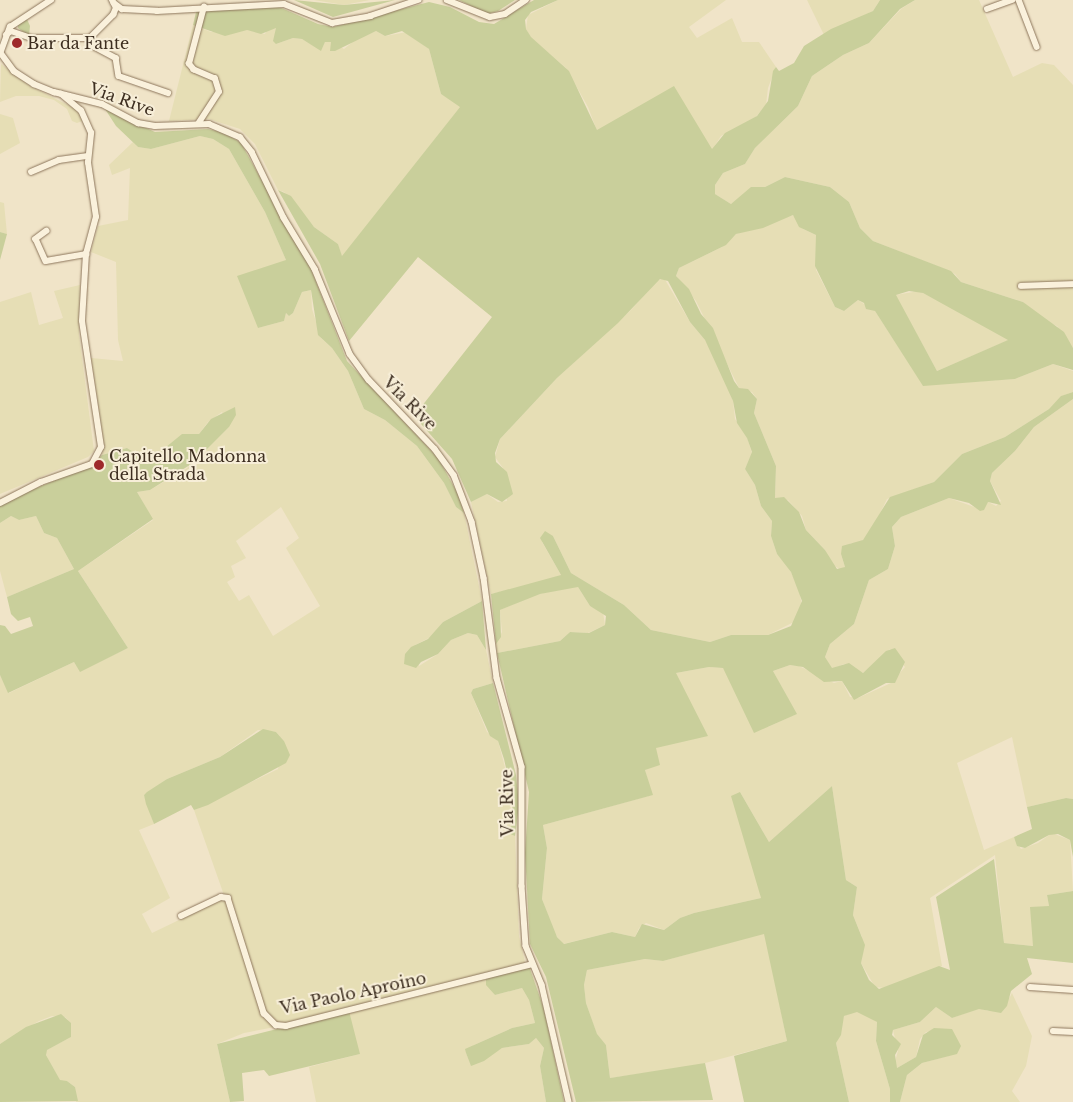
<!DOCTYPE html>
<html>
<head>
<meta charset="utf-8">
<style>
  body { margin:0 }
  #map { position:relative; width:1073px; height:1102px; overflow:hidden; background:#f0e4c8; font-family:"Libre Baskerville",serif }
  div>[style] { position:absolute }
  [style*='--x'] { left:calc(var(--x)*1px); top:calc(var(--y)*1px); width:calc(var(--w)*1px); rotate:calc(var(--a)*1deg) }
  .farmland>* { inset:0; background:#e6deb5 }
  .green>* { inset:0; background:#c9cf9b }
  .roads { filter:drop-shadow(0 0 1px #8d765c) drop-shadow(0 0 1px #8d765c) }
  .street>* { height:5.5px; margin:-2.75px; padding:0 2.75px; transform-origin:2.75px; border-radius:2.75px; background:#faf1dc }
  .dots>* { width:14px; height:14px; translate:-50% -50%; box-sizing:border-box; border:2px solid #f7eed8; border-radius:50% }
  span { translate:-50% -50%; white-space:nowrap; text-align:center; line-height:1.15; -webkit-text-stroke:4px #f7eed8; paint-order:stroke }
  .poi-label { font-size:16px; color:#3d2e20 }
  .left { translate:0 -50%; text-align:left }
  .street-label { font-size:16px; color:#3d2e20 }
</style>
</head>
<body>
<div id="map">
  <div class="farmland">
    <i style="clip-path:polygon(314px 0,370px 0,344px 5px)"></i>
    <i style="clip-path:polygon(558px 0,726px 0,689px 27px,697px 38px,732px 18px,742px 42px,759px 42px,776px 67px,768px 88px,766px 105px,754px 119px,721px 136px,712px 150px,597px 131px,588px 107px,566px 68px,531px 38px,526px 29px,528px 15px)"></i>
    <i style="clip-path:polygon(807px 0,880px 0,873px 11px,824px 35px)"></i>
    <i style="clip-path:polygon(915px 0,979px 0,1013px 77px,1042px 63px,1054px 65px,1073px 85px,1073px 348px,1057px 326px,1043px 320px,1023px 302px,961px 282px,955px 274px,942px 268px,873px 241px,860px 228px,849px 202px,830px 187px,785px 177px,765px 187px,756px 187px,731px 204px,715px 194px,715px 185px,723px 173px,745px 164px,755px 148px,798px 106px,812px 76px,843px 55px,869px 43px,901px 9px)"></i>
    <i style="clip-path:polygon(193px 25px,211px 32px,247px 30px,265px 34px,267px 29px,276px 28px,276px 44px,293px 38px,302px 39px,321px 50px,325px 42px,332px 42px,344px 49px,355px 40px,376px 31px,385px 36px,407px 32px,429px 49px,441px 94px,461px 106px,342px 257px,338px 244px,314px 227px,284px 192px,278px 190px,255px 144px,240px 129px,209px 119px,169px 121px)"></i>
    <i style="clip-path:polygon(1px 64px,30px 86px,76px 109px,85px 120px,77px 123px,72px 121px,67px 109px,54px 100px,39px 96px,16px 96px,0 102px)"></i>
    <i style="clip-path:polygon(0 114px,13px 118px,20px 143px,0 154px)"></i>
    <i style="clip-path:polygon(evenodd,200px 136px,213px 139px,229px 149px,265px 212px,286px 260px,258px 328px,284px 321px,286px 313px,289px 316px,293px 313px,302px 292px,311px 290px,312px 309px,321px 338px,332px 348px,348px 371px,364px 409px,385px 420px,417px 446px,444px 483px,456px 507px,464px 513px,482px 601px,443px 622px,431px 637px,415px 645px,419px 666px,438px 654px,451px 640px,468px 633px,477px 635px,486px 650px,493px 683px,473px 689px,471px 693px,487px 732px,498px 741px,511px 790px,510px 834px,515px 836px,519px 936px,525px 962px,524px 966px,465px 982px,486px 979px,495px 995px,522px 988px,529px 1000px,535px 1023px,512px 1028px,474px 1045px,466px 1053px,471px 1065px,502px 1048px,529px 1044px,536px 1038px,544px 1048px,540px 1066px,546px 1102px,316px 1102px,309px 1067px,360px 1054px,306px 1021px,244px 1033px,217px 1044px,230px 1102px,76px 1102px,75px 1087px,67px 1081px,60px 1081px,46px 1055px,46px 1050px,71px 1037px,68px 1020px,65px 1017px,52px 1016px,39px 1021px,0 1044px,0 675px,9px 693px,74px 662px,80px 671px,128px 648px,78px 571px,153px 520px,137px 492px,150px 490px,186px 469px,229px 427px,222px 412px,208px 422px,199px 434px,186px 434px,160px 452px,138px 455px,127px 448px,102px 455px,104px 446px,91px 358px,123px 361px,118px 340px,116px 262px,91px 252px,98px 226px,128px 220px,130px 168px,112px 175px,109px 165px,133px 142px,138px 147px,151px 149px,200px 136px,281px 507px,299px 538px,286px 548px,320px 606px,273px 636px,249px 595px,239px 601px,227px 582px,235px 577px,231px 566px,246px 558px,236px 541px,281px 507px,200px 136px,258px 730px,276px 732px,284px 741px,278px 769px,194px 810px,225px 898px,152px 933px,142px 914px,170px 898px,139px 830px,154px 824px,144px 795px,167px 779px,220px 757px,258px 730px)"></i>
    <i style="clip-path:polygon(0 202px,4px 203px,7px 234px,0 232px)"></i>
    <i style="clip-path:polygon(793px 215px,803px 229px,816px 235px,816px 270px,835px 307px,844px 311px,858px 300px,875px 311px,923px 385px,1015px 379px,1053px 364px,1073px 371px,1073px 392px,1062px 396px,1049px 409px,1005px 437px,962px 454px,934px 482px,887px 499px,872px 530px,860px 543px,851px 543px,841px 554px,845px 567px,841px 570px,830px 563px,825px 550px,806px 530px,802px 516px,788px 500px,775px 499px,776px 466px,754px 413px,757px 399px,752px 392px,739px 388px,696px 301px,676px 276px,679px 268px,722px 247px,736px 234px)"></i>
    <i style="clip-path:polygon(664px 278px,690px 322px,705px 340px,723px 373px,733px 401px,735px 419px,746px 434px,752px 453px,745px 469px,755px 485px,761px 506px,772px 521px,771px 536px,777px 554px,789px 568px,799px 589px,802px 606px,794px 622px,768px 635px,731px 635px,710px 642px,651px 630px,624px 605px,571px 573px,553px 536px,542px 542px,561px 575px,558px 578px,491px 594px,471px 502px,487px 494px,498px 502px,507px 501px,503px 468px,495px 457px,500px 439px,557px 378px,631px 310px,656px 281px)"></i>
    <i style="clip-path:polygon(80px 285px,79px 335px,94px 451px,88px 457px,0 494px,0 302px,31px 292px,39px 325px,63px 318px,54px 291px)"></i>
    <i style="clip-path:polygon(919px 291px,973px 318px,1009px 340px,937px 371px,895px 295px)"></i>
    <i style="clip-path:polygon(1073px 399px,1073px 799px,1066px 798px,1027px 807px,1012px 737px,957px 763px,984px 850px,1014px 837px,1021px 849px,1038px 843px,1052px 833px,1070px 840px,1073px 891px,1047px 895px,1049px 906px,1034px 946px,1004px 943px,995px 855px,930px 898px,942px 966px,884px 988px,875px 987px,861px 963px,862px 937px,853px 915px,857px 887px,846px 880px,832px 786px,769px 842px,740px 792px,761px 898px,694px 913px,680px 918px,664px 930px,646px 923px,639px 928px,635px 937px,612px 932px,563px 944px,555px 934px,542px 899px,547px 848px,543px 825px,652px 795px,645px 770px,656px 748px,676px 673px,709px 667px,723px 668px,768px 727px,796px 714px,773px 671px,790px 665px,799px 666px,834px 683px,842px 681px,850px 697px,858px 698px,891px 683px,905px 667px,890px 649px,863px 673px,844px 664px,832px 669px,825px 657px,830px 644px,854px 624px,869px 580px,888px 569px,895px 546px,892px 527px,901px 517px,949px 498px,977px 508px,988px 502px,996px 506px,1001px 501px,990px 481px,992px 473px,1015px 451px,1034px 427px)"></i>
    <i style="clip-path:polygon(11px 516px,19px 520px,36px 516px,44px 533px,57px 538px,74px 569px,7px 597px,0 571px,0 523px)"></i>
    <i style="clip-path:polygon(569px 587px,578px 587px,590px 606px,603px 612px,605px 625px,588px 633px,570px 632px,560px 641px,497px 653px,496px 644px,502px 632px,500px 610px,535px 595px)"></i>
    <i style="clip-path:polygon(765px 933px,787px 1041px,694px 1066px,610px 1078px,606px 1045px,597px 1035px,586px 1003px,584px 985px,587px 970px,645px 959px,663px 961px)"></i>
    <i style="clip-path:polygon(1012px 993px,1032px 1036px,1026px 1066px,1012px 1091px,1020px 1102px,900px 1102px,907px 1075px,922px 1063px,948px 1056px,952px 1029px,926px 1032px,920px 1039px,916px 1057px,897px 1068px,894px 1065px,898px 1051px,893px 1030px,920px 1022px,936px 1007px,952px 1018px,979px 1008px,988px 1011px,1010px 997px)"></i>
    <i style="clip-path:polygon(853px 1012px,862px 1012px,877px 1022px,876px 1041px,890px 1089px,890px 1102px,849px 1102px,836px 1043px,844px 1016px)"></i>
  </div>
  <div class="green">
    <i style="clip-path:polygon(294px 0,344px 5px,395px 0,333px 17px)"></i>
    <i style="clip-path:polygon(459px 0,515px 0,498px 11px,487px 14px)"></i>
    <i style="clip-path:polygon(evenodd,534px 0,558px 0,531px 12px,525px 20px,526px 29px,531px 37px,569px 71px,597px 130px,674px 86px,712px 149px,725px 133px,757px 116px,768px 101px,773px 71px,776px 67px,779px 71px,794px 63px,804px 46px,831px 29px,873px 11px,880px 0,915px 0,900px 9px,869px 43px,843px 55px,812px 76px,798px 106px,755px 148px,745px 164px,723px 173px,715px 185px,715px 194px,731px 204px,751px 187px,765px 187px,785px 177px,830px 187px,849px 202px,860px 228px,873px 241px,951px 271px,961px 282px,1023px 302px,1064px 332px,1073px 348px,1073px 370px,1053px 364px,1015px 379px,923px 386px,875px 311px,866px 309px,864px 303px,858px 300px,844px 311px,835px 307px,815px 266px,816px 235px,799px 227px,793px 215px,763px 228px,736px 234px,726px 245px,679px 268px,676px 276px,689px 289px,701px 314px,713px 328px,734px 381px,739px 388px,748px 389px,757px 399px,754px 413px,776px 466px,775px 498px,784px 497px,799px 512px,806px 530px,825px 550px,837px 569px,845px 567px,841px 554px,842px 546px,863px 540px,890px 497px,934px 482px,962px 454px,1005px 437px,1049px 409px,1061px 396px,1073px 392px,1073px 399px,1034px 427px,1015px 451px,992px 473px,990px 481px,1001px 505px,988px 502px,984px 510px,980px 511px,969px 503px,949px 498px,901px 517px,892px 527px,895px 546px,888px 569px,869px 580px,854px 624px,830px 644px,825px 657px,832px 668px,849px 663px,863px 673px,886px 651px,895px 648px,905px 662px,895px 683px,886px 683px,854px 700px,842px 681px,824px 682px,803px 667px,790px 665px,773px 671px,797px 714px,754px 733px,723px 668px,709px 667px,676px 673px,708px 736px,656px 748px,660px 765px,645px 770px,653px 795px,543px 825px,547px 848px,542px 899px,557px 937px,564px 944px,612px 932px,635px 937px,642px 924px,664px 930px,680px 918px,694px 913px,761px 898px,731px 796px,740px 792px,769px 842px,832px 786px,846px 880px,857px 887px,853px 915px,865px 945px,861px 963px,869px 980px,879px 989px,939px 966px,950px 970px,936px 897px,994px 859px,1004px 943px,1033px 946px,1030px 907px,1049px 906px,1047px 895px,1073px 891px,1073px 963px,1027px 958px,1032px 974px,1011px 991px,1007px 1006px,1001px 1013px,979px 1009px,952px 1018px,936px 1007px,920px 1022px,893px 1030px,892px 1035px,901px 1044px,895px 1055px,897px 1068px,916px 1057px,923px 1035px,934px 1028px,952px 1029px,961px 1046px,957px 1054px,922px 1063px,907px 1075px,900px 1102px,890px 1102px,890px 1089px,876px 1041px,877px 1022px,857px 1012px,844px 1016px,841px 1035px,836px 1043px,849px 1102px,744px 1102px,734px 1056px,787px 1041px,764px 934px,663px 961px,645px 959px,587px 970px,584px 985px,586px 1003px,597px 1034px,606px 1045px,610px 1078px,705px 1063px,713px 1100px,576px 1102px,546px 977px,530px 944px,525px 853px,529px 792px,497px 653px,560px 641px,570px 632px,589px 633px,605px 625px,606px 616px,590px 606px,578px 587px,540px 594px,500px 610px,501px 637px,496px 644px,491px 594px,561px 575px,540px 538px,545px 531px,553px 536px,571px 573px,624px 605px,651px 630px,710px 642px,731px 635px,768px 635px,791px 626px,802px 601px,791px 572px,777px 554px,771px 536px,772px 521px,761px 506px,755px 485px,745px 469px,752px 452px,747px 438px,737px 423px,733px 401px,705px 340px,690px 322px,668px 281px,660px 279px,618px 323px,557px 378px,500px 439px,495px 453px,496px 462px,507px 472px,513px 494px,502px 502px,487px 494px,471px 502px,452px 459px,414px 416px,492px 317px,418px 257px,349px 341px,320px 264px,278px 190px,291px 196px,314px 227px,338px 244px,342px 256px,460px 107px,441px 94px,429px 49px,402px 31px,385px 36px,376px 31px,335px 51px,330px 51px,331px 42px,325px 42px,321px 51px,302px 39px,293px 38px,276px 44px,273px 41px,276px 28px,261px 34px,247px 30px,225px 36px,193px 25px,196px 12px,277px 6px,318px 24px,333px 27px,429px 2px,450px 7px,479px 22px,494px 24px,534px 0,909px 291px,923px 293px,1008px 340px,937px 371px,896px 295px,909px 291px)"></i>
    <i style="clip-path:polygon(26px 17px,30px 26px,29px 36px,18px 28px,18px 23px)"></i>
    <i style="clip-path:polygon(105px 109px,155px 132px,208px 129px,225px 133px,241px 143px,311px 269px,347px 361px,438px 458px,458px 494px,464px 513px,456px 507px,444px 483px,417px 446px,385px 420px,364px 409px,348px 371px,332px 348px,318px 335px,311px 290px,302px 292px,293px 313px,289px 316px,286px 313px,284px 321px,258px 328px,237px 276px,286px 260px,265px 212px,229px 149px,213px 139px,200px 136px,151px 149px,138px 147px,116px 126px)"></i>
    <i style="clip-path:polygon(0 232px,7px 234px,0 260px)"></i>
    <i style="clip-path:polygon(235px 407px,236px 415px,229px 427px,193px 463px,150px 490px,137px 492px,153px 519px,78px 571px,128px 648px,80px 672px,74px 662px,8px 693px,0 675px,0 625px,5px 626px,11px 634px,33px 626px,30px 617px,18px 621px,11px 614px,7px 597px,74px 569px,57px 538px,44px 533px,36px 516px,19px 520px,11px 516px,0 523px,0 503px,92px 465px,102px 455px,127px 448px,138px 455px,160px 452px,182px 434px,199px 434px,211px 419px)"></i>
    <i style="clip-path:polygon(482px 601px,486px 650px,477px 635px,468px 633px,451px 640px,438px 654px,421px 662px,416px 668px,404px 664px,405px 654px,411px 647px,428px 639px,443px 622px)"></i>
    <i style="clip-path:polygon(493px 683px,516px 775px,519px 805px,515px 836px,510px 834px,513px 799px,504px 759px,498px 741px,490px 736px,471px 693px,473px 689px)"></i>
    <i style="clip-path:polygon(263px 729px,276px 732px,284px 741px,290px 755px,286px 763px,208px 805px,194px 810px,191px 805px,154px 824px,146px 804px,144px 795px,147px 792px,167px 779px,220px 757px)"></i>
    <i style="clip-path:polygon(1066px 798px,1073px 799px,1073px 857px,1070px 840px,1058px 834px,1049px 835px,1025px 848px,1017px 846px,1014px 837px,1032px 829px,1027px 807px)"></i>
    <i style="clip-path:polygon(529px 966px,544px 1009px,564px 1102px,546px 1102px,540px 1066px,544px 1048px,536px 1038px,529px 1044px,502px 1048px,484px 1061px,471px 1066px,466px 1053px,465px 1049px,512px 1028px,535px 1023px,529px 1000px,522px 988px,495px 995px,486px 985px,486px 979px)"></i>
    <i style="clip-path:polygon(349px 1011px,360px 1054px,269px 1076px,264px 1070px,242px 1073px,244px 1101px,230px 1102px,217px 1044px)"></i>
    <i style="clip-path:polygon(61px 1014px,71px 1023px,71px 1037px,47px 1050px,46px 1055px,60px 1080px,67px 1081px,75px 1087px,78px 1101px,0 1102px,0 1044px,26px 1027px)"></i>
  </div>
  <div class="roads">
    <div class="street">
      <i style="--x:447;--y:0;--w:46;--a:21.6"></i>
      <i style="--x:490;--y:17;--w:15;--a:-11"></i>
      <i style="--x:505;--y:14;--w:25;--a:-34"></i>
      <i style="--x:1019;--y:0;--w:50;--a:69"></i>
      <i style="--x:114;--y:3;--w:10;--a:37"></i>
      <i style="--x:122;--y:9;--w:35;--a:3"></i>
      <i style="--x:157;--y:11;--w:127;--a:-3.2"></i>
      <i style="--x:284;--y:4;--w:52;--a:21.6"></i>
      <i style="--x:332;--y:23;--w:39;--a:-10"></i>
      <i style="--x:370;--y:16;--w:51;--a:-18.4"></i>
      <i style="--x:987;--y:9;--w:27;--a:-20"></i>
      <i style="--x:6;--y:35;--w:6;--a:-39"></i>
      <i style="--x:11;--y:31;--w:21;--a:19"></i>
      <i style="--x:31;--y:38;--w:59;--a:0"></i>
      <i style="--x:90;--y:38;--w:33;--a:-45"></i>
      <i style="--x:113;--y:15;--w:8;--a:-67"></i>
      <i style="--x:116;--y:8;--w:9;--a:-117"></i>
      <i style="--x:90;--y:38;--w:10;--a:61"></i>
      <i style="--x:95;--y:47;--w:24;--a:28"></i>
      <i style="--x:116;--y:58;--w:18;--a:81"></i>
      <i style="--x:119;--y:76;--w:52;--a:19.1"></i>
      <i style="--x:1;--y:53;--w:22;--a:54"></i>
      <i style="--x:14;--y:71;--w:24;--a:33"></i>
      <i style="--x:34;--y:84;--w:22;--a:22"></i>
      <i style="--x:54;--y:92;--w:49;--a:14"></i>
      <i style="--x:102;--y:104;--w:41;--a:27.8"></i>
      <i style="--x:138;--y:123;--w:17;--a:10"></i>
      <i style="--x:155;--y:126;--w:54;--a:-2.1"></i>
      <i style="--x:209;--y:124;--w:34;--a:23"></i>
      <i style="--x:240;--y:137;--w:19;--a:51"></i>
      <i style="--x:252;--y:152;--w:73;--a:64.1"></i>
      <i style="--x:284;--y:218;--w:60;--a:58.7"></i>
      <i style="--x:315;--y:269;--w:92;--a:67.6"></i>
      <i style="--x:350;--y:354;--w:32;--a:54"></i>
      <i style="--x:369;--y:380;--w:95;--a:46.3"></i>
      <i style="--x:435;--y:449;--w:32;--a:54"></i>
      <i style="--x:454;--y:475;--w:50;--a:69"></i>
      <i style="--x:472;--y:522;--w:57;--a:77.9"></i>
      <i style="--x:484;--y:578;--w:101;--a:82.6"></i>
      <i style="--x:497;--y:678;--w:92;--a:74.3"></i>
      <i style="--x:522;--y:767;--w:119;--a:90"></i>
      <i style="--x:522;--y:886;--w:60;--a:86.2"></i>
      <i style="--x:526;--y:946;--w:42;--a:67.7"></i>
      <i style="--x:542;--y:985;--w:120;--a:77"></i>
      <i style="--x:0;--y:54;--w:29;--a:-70"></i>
      <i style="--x:10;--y:27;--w:49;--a:-33.4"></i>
      <i style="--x:198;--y:124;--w:38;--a:-57"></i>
      <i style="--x:219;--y:92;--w:14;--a:-107"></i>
      <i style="--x:215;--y:79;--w:23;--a:-157"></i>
      <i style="--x:194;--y:70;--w:8;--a:-130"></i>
      <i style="--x:189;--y:64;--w:59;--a:-75.3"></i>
      <i style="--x:31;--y:172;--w:30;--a:-23"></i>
      <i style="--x:59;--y:160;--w:29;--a:-8"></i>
      <i style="--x:47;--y:231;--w:14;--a:144"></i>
      <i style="--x:36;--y:239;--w:24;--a:66"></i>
      <i style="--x:46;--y:261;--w:41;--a:-9.9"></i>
      <i style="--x:1021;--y:286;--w:52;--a:-2.2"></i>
      <i style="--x:0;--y:503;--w:46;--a:-27.1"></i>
      <i style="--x:41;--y:482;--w:54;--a:-19.4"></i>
      <i style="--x:92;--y:464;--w:19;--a:-62"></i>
      <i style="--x:101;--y:447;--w:127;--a:-98.6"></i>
      <i style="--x:82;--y:321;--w:67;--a:-86.6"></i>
      <i style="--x:86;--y:254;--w:38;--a:-75"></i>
      <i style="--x:96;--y:217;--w:55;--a:-98.4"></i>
      <i style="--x:88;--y:163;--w:30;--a:-84"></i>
      <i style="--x:91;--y:133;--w:24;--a:-114"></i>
      <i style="--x:81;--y:111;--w:26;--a:-140"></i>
      <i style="--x:181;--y:916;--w:44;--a:-25.4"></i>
      <i style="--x:221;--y:897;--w:7;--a:8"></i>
      <i style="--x:228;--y:898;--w:121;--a:72.6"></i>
      <i style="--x:264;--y:1013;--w:17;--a:45"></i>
      <i style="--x:276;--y:1025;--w:10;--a:6"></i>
      <i style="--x:286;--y:1026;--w:254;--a:-14.1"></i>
      <i style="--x:1030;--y:987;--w:43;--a:4"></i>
      <i style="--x:1053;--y:1031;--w:20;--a:3"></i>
    </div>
  </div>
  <div class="dots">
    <i style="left:17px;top:43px;background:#9e2a2b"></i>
    <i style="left:99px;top:465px;background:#9e2a2b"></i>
  </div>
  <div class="poi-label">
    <span class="left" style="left:27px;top:43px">Bar da Fante</span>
    <span class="left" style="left:109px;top:465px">Capitello Madonna<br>della Strada</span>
  </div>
  <div class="street-label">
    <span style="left:122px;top:99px;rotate:20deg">Via Rive</span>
    <span style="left:410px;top:403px;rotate:45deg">Via Rive</span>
    <span style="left:507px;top:803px;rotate:-91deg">Via Rive</span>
    <span style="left:353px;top:993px;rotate:-12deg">Via Paolo Aproino</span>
  </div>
</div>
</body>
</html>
